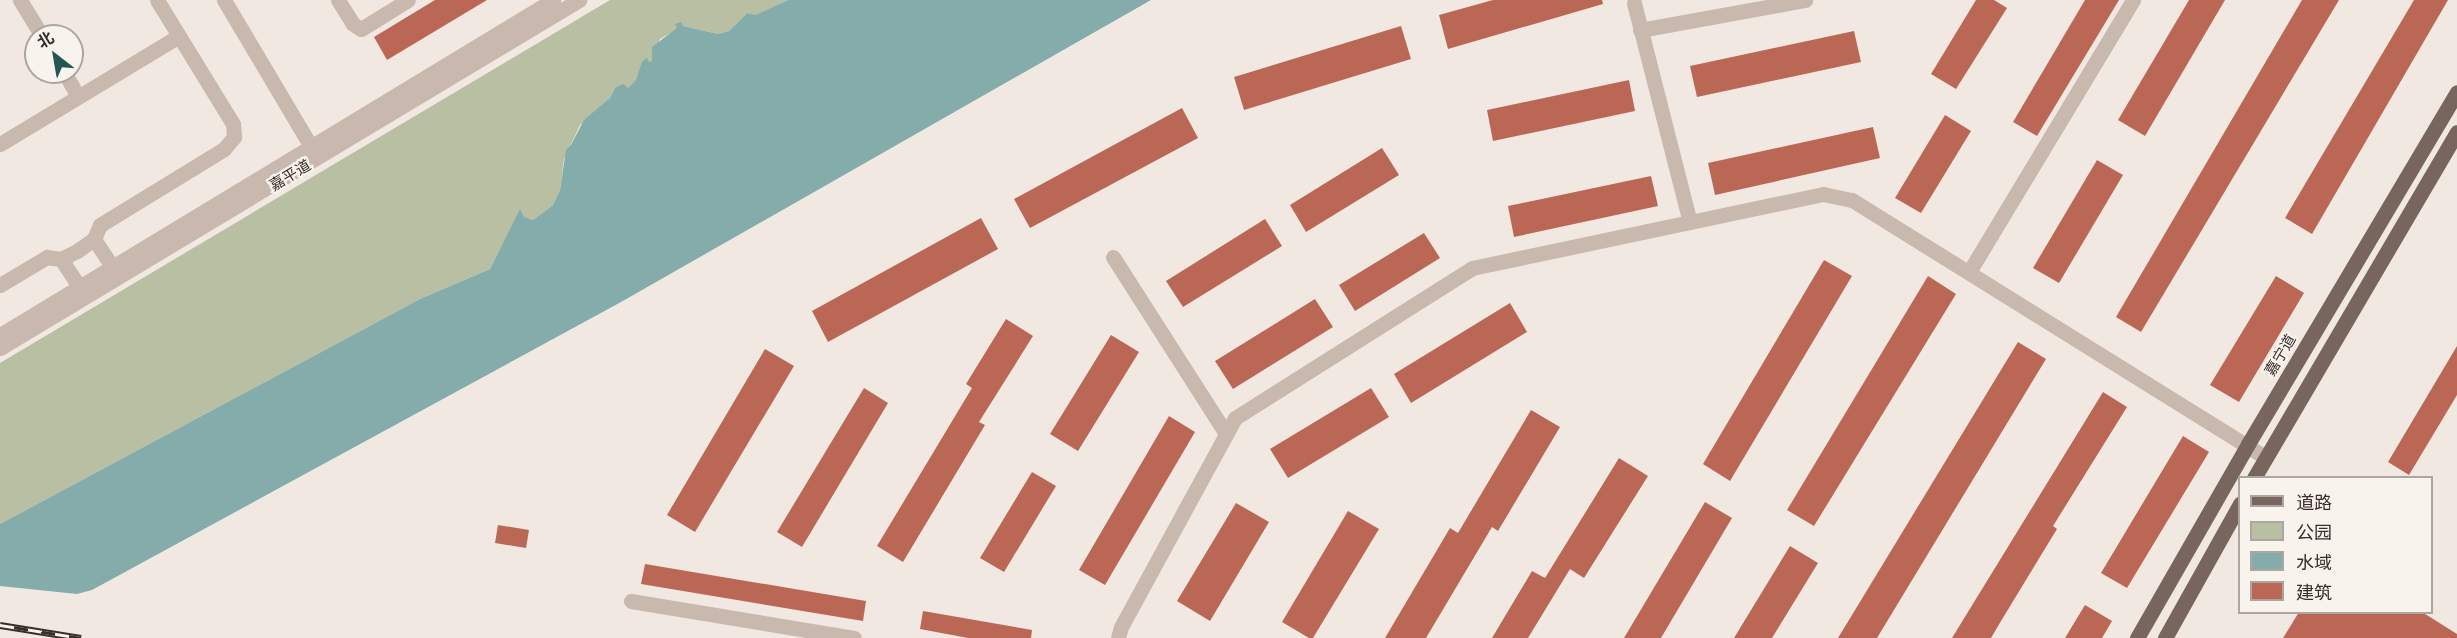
<!DOCTYPE html>
<html>
<head>
<meta charset="utf-8">
<style>
  body { margin:0 }
  #map { position:relative; width:2457px; height:638px; overflow:hidden; background:#f1e9e1; font-family:Arial,"Noto Sans SC",sans-serif }
  div>[style] { position:absolute }
  [style*='--x'] { left:calc(var(--x)*1px); top:calc(var(--y)*1px); width:calc(var(--w)*1px); rotate:calc(var(--a)*1deg) }
  .green>* { inset:0; background:#b8bfa2 }
  .water>* { inset:0; background:#83acab }
  .building>* { inset:0; background:#bb6756 }
  .minor>* { height:15px; margin:-7.5px; padding:0 7.5px; transform-origin:7.5px; border-radius:7.5px; background:#c9b8ae }
  .major>* { height:15px; margin:-7.5px; padding:0 7.5px; transform-origin:7.5px; border-radius:7.5px; background:#78655e }
  .rail>* { height:7px; margin-top:-3.5px; transform-origin:0; background:repeating-linear-gradient(90deg,#f9f3ed 0 14px,#382f2c 0 28px); box-sizing:border-box; border-block:2px solid #382f2c }
  span { translate:-50% -50%; white-space:nowrap; text-align:center; line-height:1.15; -webkit-text-stroke:4.5px #f9f3ed; paint-order:stroke }
  .street-label { font-size:15px; color:#382f2c }
  .legend { position:absolute; left:2238px; top:476px; width:195px; height:138px; box-sizing:border-box; background:#f9f3ed; border:2px solid #aca5a0; margin:0; padding:8px 10px; list-style:none; font-size:18px; color:#382f2c }
  .legend li { display:flex; align-items:center; gap:12px; height:30px }
  .legend b { width:30px; border:2px solid #aca5a0 }
  .north { position:absolute; left:24px; top:24px; width:60px; height:60px; box-sizing:border-box; background:#f9f3ed; border:2px solid #aca5a0; border-radius:50%; rotate:329deg; font-size:16px; font-weight:700; line-height:24px; text-align:center; color:#382f2c }
  .north::after { content:''; display:block; margin:auto; width:21px; height:27px; background:#255656; clip-path:polygon(50% 0,100% 100%,50% 72%,0 100%) }
</style>
</head>
<body>
<div id="map">
  <div class="green">
    <i style="clip-path:polygon(610px 0,788px 0,756px 16px,747px 13px,729px 31px,718px 34px,683px 26px,660px 39px,652px 61px,642px 65px,637px 80px,628px 88px,615px 88px,610px 98px,580px 125px,564px 159px,560px 190px,553px 205px,533px 220px,524px 218px,520px 210px,490px 269px,420px 299px,0 524px,0 363px)"></i>
  </div>
  <div class="water">
    <i style="clip-path:polygon(788px 0,1151px 0,621px 302px,92px 590px,77px 594px,0 586px,0 524px,420px 299px,490px 269px,520px 209px,524px 217px,533px 220px,553px 205px,560px 190px,566px 150px,571px 145px,584px 120px,610px 98px,615px 88px,623px 84px,628px 88px,636px 80px,642px 62px,647px 58px,649px 62px,652px 61px,652px 47px,677px 28px,675px 24px,681px 22px,683px 26px,718px 34px,729px 31px,747px 13px,756px 15px)"></i>
  </div>
  <div class="building">
    <i style="clip-path:polygon(435px 0,487px 0,387px 60px,374px 37px)"></i>
    <i style="clip-path:polygon(1493px 0,1602px 0,1603px 4px,1448px 49px,1439px 15px)"></i>
    <i style="clip-path:polygon(1976px 0,1994px 0,2007px 8px,1956px 89px,1931px 74px)"></i>
    <i style="clip-path:polygon(2085px 0,2119px 0,2037px 136px,2013px 122px)"></i>
    <i style="clip-path:polygon(2189px 0,2225px 0,2145px 136px,2118px 120px)"></i>
    <i style="clip-path:polygon(2302px 0,2339px 0,2141px 332px,2116px 317px)"></i>
    <i style="clip-path:polygon(2414px 0,2448px 0,2312px 234px,2285px 218px)"></i>
    <i style="clip-path:polygon(1401px 26px,1411px 59px,1244px 110px,1234px 77px)"></i>
    <i style="clip-path:polygon(1854px 31px,1861px 62px,1697px 97px,1690px 66px)"></i>
    <i style="clip-path:polygon(1629px 80px,1635px 111px,1493px 141px,1487px 110px)"></i>
    <i style="clip-path:polygon(1182px 108px,1198px 138px,1030px 228px,1014px 199px)"></i>
    <i style="clip-path:polygon(1945px 115px,1971px 131px,1921px 213px,1895px 198px)"></i>
    <i style="clip-path:polygon(1873px 127px,1880px 158px,1715px 195px,1708px 163px)"></i>
    <i style="clip-path:polygon(1382px 148px,1399px 175px,1306px 232px,1290px 205px)"></i>
    <i style="clip-path:polygon(2097px 160px,2123px 175px,2059px 283px,2033px 268px)"></i>
    <i style="clip-path:polygon(1651px 176px,1658px 206px,1514px 237px,1508px 206px)"></i>
    <i style="clip-path:polygon(981px 218px,998px 249px,828px 342px,812px 311px)"></i>
    <i style="clip-path:polygon(1265px 219px,1282px 246px,1183px 307px,1166px 281px)"></i>
    <i style="clip-path:polygon(1424px 233px,1440px 258px,1355px 311px,1339px 285px)"></i>
    <i style="clip-path:polygon(1824px 260px,1852px 276px,1730px 481px,1703px 464px)"></i>
    <i style="clip-path:polygon(1928px 276px,1956px 294px,1814px 526px,1787px 510px)"></i>
    <i style="clip-path:polygon(2276px 276px,2304px 293px,2239px 402px,2210px 385px)"></i>
    <i style="clip-path:polygon(1315px 299px,1333px 327px,1233px 389px,1215px 361px)"></i>
    <i style="clip-path:polygon(1510px 303px,1527px 332px,1411px 403px,1394px 374px)"></i>
    <i style="clip-path:polygon(1006px 319px,1033px 336px,979px 422px,985px 425px,903px 562px,877px 546px,972px 388px,966px 384px)"></i>
    <i style="clip-path:polygon(1111px 335px,1139px 352px,1078px 451px,1050px 434px)"></i>
    <i style="clip-path:polygon(2018px 342px,2046px 359px,1877px 638px,1838px 638px)"></i>
    <i style="clip-path:polygon(2457px 346px,2457px 395px,2409px 475px,2388px 462px)"></i>
    <i style="clip-path:polygon(765px 349px,794px 366px,695px 532px,667px 515px)"></i>
    <i style="clip-path:polygon(864px 388px,888px 403px,802px 547px,777px 532px)"></i>
    <i style="clip-path:polygon(1371px 388px,1389px 417px,1288px 478px,1270px 449px)"></i>
    <i style="clip-path:polygon(2103px 392px,2127px 407px,2053px 526px,2057px 529px,2001px 621px,1991px 638px,1952px 638px)"></i>
    <i style="clip-path:polygon(1531px 410px,1560px 427px,1498px 531px,1492px 527px,1426px 638px,1385px 638px,1450px 528px,1458px 533px)"></i>
    <i style="clip-path:polygon(1169px 416px,1195px 432px,1105px 585px,1079px 570px)"></i>
    <i style="clip-path:polygon(2183px 436px,2209px 452px,2127px 588px,2101px 573px)"></i>
    <i style="clip-path:polygon(1619px 458px,1648px 476px,1584px 578px,1570px 569px,1528px 638px,1492px 638px,1532px 571px,1545px 578px)"></i>
    <i style="clip-path:polygon(1032px 472px,1056px 486px,1004px 572px,980px 558px)"></i>
    <i style="clip-path:polygon(1705px 502px,1732px 518px,1661px 638px,1624px 638px)"></i>
    <i style="clip-path:polygon(1236px 503px,1269px 522px,1210px 621px,1177px 601px)"></i>
    <i style="clip-path:polygon(1348px 511px,1379px 529px,1313px 638px,1309px 638px,1282px 622px)"></i>
    <i style="clip-path:polygon(498px 525px,529px 530px,526px 548px,495px 543px)"></i>
    <i style="clip-path:polygon(1790px 546px,1818px 563px,1772px 638px,1734px 638px)"></i>
    <i style="clip-path:polygon(645px 564px,866px 601px,863px 621px,641px 584px)"></i>
    <i style="clip-path:polygon(2085px 605px,2112px 621px,2102px 638px,2065px 638px)"></i>
    <i style="clip-path:polygon(923px 611px,1032px 630px,1031px 638px,968px 638px,920px 629px)"></i>
    <i style="clip-path:polygon(2299px 612px,2422px 612px,2457px 634px,2457px 638px,2283px 638px)"></i>
  </div>
  <div class="minor">
    <i style="--x:20;--y:0;--w:42;--a:58.6"></i>
    <i style="--x:224;--y:0;--w:178;--a:59.3"></i>
    <i style="--x:338;--y:0;--w:28;--a:58"></i>
    <i style="--x:353;--y:24;--w:9;--a:32"></i>
    <i style="--x:361;--y:29;--w:55;--a:-31.7"></i>
    <i style="--x:1634;--y:3;--w:226;--a:75.7"></i>
    <i style="--x:1640;--y:30;--w:168;--a:-10.3"></i>
    <i style="--x:64;--y:72;--w:28;--a:60"></i>
    <i style="--x:0;--y:144;--w:209;--a:-31.1"></i>
    <i style="--x:94;--y:239;--w:42;--a:56.7"></i>
    <i style="--x:1113;--y:257;--w:210;--a:57.4"></i>
    <i style="--x:61;--y:259;--w:42;--a:56.7"></i>
    <i style="--x:1969;--y:272;--w:318;--a:-58.9"></i>
    <i style="--x:0;--y:285;--w:55;--a:-30.8"></i>
    <i style="--x:47;--y:257;--w:14;--a:8"></i>
    <i style="--x:61;--y:259;--w:18;--a:-27"></i>
    <i style="--x:77;--y:251;--w:21;--a:-35"></i>
    <i style="--x:94;--y:239;--w:15;--a:-67"></i>
    <i style="--x:100;--y:225;--w:145;--a:-31.5"></i>
    <i style="--x:224;--y:149;--w:16;--a:-50"></i>
    <i style="--x:234;--y:137;--w:13;--a:-94"></i>
    <i style="--x:233;--y:124;--w:145;--a:-121.5"></i>
    <i style="--x:0;--y:335;--w:647;--a:-31.21"></i>
    <i style="--x:0;--y:348;--w:676;--a:-31.01"></i>
    <i style="--x:631;--y:601;--w:226;--a:9.4"></i>
    <i style="--x:1118;--y:638;--w:11;--a:-75"></i>
    <i style="--x:1121;--y:627;--w:238;--a:-61.4"></i>
    <i style="--x:1235;--y:418;--w:280;--a:-32.3"></i>
    <i style="--x:1472;--y:268;--w:359;--a:-11.9"></i>
    <i style="--x:1823;--y:194;--w:30;--a:12"></i>
    <i style="--x:1852;--y:200;--w:486;--a:31.9"></i>
  </div>
  <div class="major">
    <i style="--x:2254;--y:478;--w:401;--a:-59.6"></i>
    <i style="--x:2137;--y:638;--w:224;--a:-60.2"></i>
    <i style="--x:2248;--y:444;--w:409;--a:-59.3"></i>
    <i style="--x:2165;--y:638;--w:154;--a:-60.8"></i>
  </div>
  <div class="rail">
    <i style="--x:0;--y:625;--w:82;--a:9.1"></i>
  </div>
  <div class="street-label">
    <span style="left:290px;top:175px;rotate:-31deg">嘉平道</span>
    <span style="left:2280px;top:355px;rotate:-59deg">嘉宁道</span>
  </div>
  <ul class="legend">
  <li><b style="height:8px;background:#78655e"></b>道路</li>
  <li><b style="height:16px;background:#b8bfa2"></b>公园</li>
  <li><b style="height:16px;background:#83acab"></b>水域</li>
  <li><b style="height:16px;background:#bb6756"></b>建筑</li>
  </ul>
  <div class="north">北</div>
</div>
</body>
</html>
